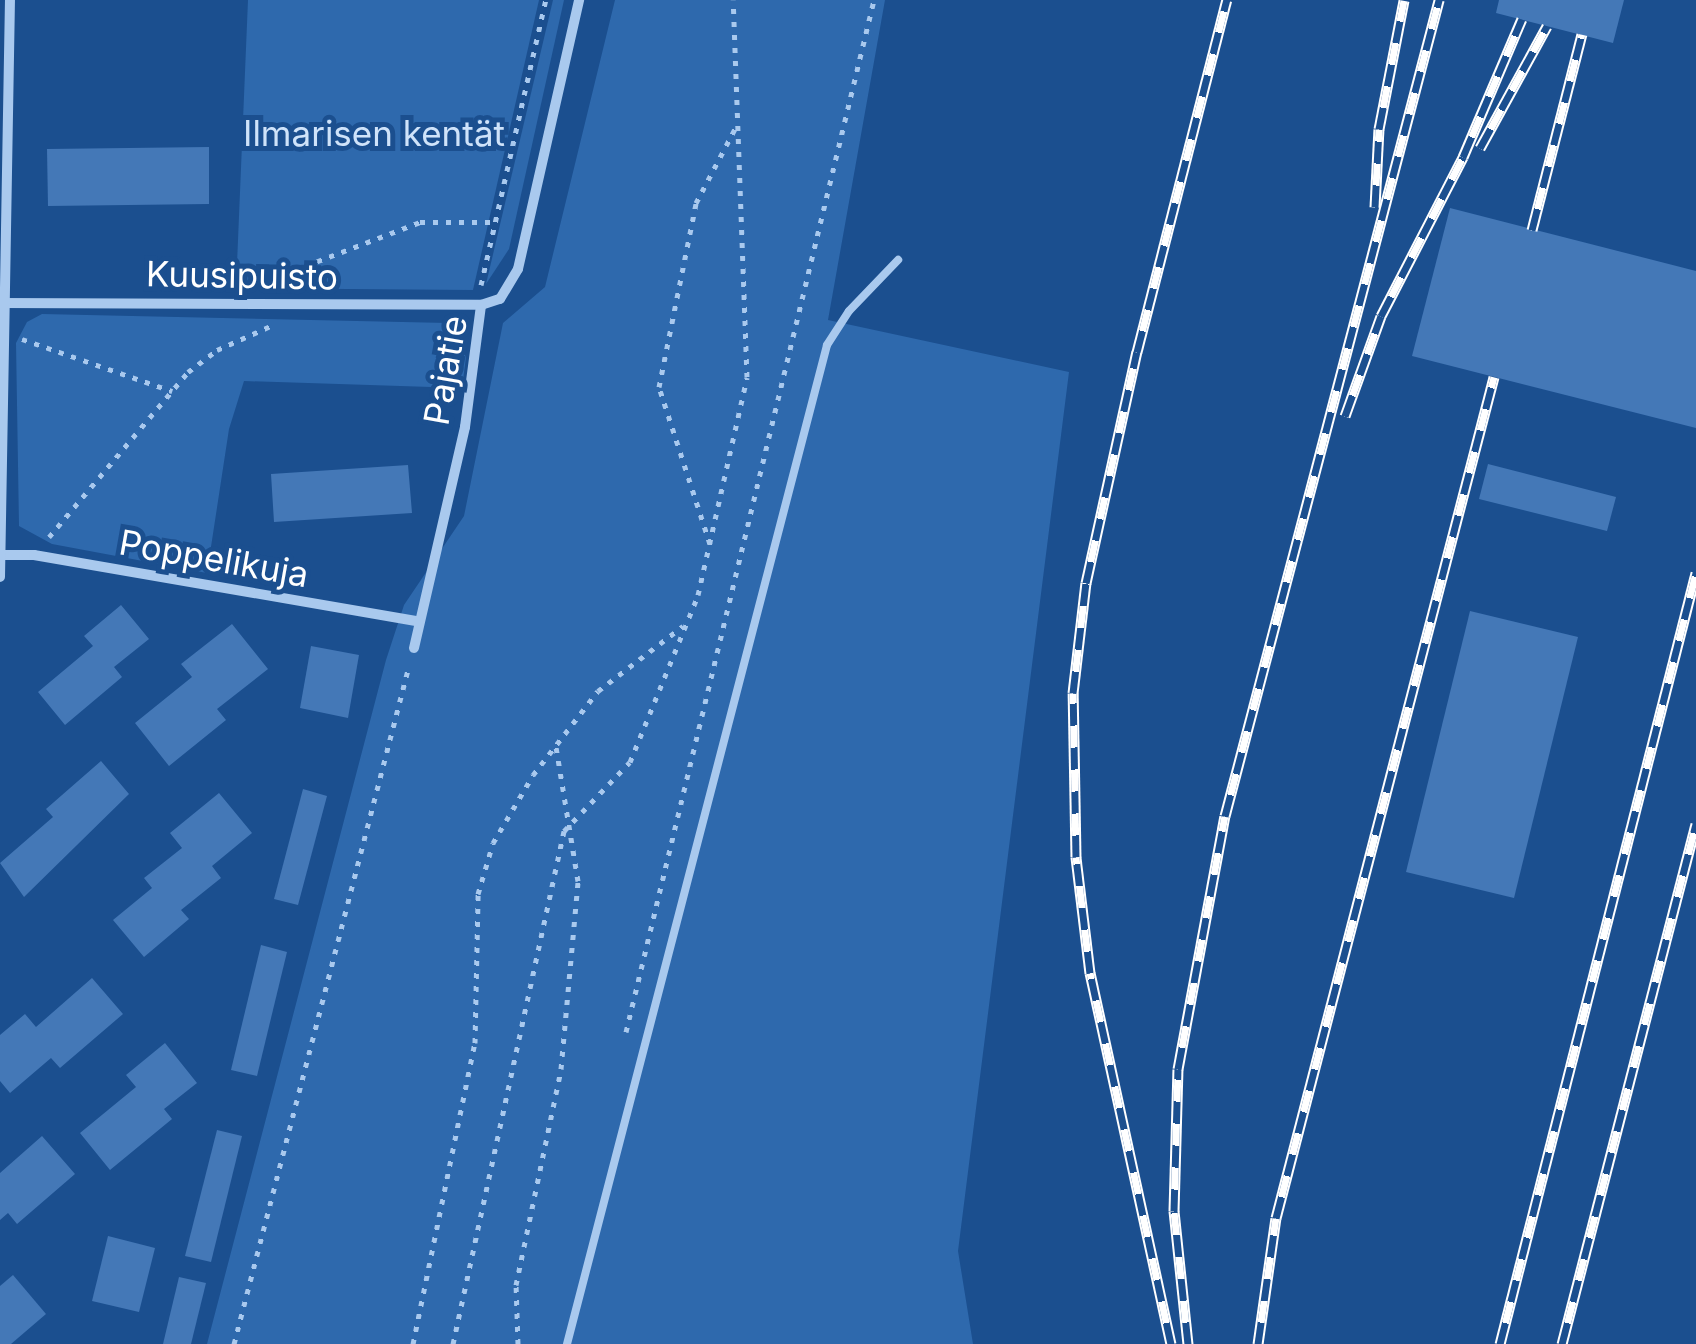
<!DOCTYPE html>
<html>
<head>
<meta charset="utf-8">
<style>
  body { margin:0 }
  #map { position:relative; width:1696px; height:1344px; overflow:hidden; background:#1b4f8f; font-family:Inter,sans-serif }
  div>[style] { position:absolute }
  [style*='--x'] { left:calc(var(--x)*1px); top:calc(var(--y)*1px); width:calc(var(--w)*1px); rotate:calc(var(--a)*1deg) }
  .green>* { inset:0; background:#2e69ad }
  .building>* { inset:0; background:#4478b7 }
  .path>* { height:5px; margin-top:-2.5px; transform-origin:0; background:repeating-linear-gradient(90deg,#a9c9ee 0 5px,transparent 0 13px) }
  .service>* { height:8px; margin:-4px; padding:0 4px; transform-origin:4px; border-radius:4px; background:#a9c9ee }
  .minor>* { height:10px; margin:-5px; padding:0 5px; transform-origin:5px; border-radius:5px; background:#a9c9ee }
  .rail>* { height:11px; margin-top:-5.5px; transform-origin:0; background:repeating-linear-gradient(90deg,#1b4f8f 0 22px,#fff 0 44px); box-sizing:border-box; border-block:2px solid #fff }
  span { translate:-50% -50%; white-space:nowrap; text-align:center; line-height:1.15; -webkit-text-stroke:10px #1b4f8f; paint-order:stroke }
  .park-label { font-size:35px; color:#cfe3fa }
  .street-label { font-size:35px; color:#fff }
</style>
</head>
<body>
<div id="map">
  <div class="green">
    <i style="clip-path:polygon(248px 0,539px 0,473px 290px,236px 288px)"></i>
    <i style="clip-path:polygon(553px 0,564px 0,509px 249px,486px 284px)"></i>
    <i style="clip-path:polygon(615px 0,885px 0,828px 320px,1069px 372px,958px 1251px,973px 1344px,207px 1344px,386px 660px,404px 605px,464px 516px,503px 323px,545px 287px)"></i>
    <i style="clip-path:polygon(42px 314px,448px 323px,466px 357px,462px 388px,244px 381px,229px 429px,207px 573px,52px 544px,19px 526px,16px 343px,27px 322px)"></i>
  </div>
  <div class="building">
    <i style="clip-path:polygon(1499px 0,1624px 0,1613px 43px,1496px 13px)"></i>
    <i style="clip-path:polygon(209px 147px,209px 204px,48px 206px,47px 149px)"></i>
    <i style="clip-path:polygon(1450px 208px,1696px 271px,1696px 428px,1412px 356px)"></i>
    <i style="clip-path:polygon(1488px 464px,1616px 497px,1607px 531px,1479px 499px)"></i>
    <i style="clip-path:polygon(408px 465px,412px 513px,274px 522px,271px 474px)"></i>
    <i style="clip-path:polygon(121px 605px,149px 639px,114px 667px,122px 677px,65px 725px,38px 692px,93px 646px,84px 636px)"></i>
    <i style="clip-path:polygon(1470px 611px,1578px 637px,1514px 898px,1406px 872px)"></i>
    <i style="clip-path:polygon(232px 624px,268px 669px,217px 709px,226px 720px,169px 766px,135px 723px,192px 677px,181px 664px)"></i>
    <i style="clip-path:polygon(311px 646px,359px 655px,348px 718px,300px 708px)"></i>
    <i style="clip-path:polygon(101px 761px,129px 794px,24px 897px,0 863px,53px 817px,46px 809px)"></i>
    <i style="clip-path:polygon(303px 789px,327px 796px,298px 905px,274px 899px)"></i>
    <i style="clip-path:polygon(219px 793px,252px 833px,212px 866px,221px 878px,181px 910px,189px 919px,144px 957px,113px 920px,152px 888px,144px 878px,182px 848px,170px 833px)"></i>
    <i style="clip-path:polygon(261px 945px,287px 952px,257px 1076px,231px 1070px)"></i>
    <i style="clip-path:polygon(92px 978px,123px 1014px,60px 1068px,51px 1058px,10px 1093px,0 1081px,0 1035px,25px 1014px,36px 1027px)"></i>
    <i style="clip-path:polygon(165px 1043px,197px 1083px,164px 1109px,172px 1119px,110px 1170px,80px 1133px,136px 1087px,126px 1075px)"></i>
    <i style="clip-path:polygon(217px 1130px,242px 1136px,211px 1262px,185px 1256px)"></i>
    <i style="clip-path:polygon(42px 1136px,75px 1174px,17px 1224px,8px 1213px,0 1220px,0 1173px)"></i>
    <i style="clip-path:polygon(108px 1236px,155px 1248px,139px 1312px,92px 1301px)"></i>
    <i style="clip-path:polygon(13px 1275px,46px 1314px,11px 1344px,0 1344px,0 1286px)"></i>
    <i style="clip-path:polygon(179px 1277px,206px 1283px,191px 1344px,163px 1344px)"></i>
  </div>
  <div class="path">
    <i style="--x:481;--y:285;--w:292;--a:-77.2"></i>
    <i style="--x:285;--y:287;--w:29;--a:-46"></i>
    <i style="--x:305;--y:266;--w:123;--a:-20.9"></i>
    <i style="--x:420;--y:222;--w:75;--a:0"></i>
    <i style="--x:22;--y:339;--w:159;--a:19.1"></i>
    <i style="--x:49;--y:537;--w:216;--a:-49.9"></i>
    <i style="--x:188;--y:372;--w:36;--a:-37"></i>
    <i style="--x:217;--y:350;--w:61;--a:-24.1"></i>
    <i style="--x:710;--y:544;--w:165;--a:-108"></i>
    <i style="--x:659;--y:387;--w:188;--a:-78.6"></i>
    <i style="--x:696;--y:203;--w:90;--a:-62.3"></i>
    <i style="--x:626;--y:1032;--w:1061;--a:-76.49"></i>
    <i style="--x:234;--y:1344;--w:700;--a:-75.53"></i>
    <i style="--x:413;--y:1344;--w:307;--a:-78.4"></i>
    <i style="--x:475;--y:1043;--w:149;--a:-88.8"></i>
    <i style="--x:478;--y:894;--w:53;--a:-73.6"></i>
    <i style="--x:493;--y:843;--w:79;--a:-59.5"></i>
    <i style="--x:533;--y:775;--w:106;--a:-52.3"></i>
    <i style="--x:598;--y:691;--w:107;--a:-37.4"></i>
    <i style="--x:453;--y:1344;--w:525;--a:-77.79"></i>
    <i style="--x:564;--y:831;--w:95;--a:-46.3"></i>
    <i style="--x:630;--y:762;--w:180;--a:-67.8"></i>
    <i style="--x:698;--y:595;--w:223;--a:-77.3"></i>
    <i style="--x:747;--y:377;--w:377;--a:-92.1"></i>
    <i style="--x:518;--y:1344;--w:59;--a:-91.9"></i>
    <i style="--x:516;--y:1285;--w:221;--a:-78.2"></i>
    <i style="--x:561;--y:1069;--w:189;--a:-84.8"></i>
    <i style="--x:578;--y:881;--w:137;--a:-99.3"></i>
  </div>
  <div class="service">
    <i style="--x:567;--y:1344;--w:1032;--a:-75.41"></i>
    <i style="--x:827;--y:345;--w:40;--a:-57.1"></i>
    <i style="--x:849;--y:311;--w:71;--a:-46.1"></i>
  </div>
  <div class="minor">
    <i style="--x:0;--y:303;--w:481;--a:0.2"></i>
    <i style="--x:481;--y:305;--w:20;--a:-18"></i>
    <i style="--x:500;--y:299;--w:35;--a:-59"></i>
    <i style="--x:518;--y:269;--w:276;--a:-77.2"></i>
    <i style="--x:2;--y:555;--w:32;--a:0"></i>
    <i style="--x:34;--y:555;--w:389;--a:9.8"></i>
    <i style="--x:0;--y:577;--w:577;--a:-89.01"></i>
    <i style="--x:414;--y:648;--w:227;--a:-77"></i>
    <i style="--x:465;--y:427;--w:123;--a:-82.5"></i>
  </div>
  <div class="rail">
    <i style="--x:1480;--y:148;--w:139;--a:-61.2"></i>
    <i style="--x:1375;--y:207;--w:78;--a:-87.1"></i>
    <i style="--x:1379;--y:129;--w:131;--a:-79"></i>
    <i style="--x:1532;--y:230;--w:202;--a:-75.7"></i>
    <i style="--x:1345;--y:416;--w:106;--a:-70.2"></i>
    <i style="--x:1381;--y:316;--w:179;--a:-62.7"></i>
    <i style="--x:1463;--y:157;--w:150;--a:-66.9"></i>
    <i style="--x:1171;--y:1344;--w:380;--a:-102.3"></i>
    <i style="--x:1090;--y:973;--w:117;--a:-96.9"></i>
    <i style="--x:1076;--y:857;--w:164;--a:-91"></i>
    <i style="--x:1073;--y:693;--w:111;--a:-83.3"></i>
    <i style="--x:1086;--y:583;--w:237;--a:-77.6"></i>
    <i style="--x:1137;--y:352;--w:363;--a:-75.7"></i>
    <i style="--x:1188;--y:1344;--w:134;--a:-96"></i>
    <i style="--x:1174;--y:1211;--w:142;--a:-88.4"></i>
    <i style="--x:1178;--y:1069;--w:257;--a:-79.5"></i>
    <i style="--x:1225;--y:816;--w:844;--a:-75.3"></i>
    <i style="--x:1258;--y:1344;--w:127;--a:-81.9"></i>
    <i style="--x:1276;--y:1218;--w:869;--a:-75.47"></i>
    <i style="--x:1500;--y:1344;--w:796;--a:-75.74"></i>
    <i style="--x:1562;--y:1344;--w:537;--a:-75.55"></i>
  </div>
  <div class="park-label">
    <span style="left:374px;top:133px">Ilmarisen kentät</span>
  </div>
  <div class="street-label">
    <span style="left:242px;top:275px;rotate:1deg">Kuusipuisto</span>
    <span style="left:445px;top:370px;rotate:-80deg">Pajatie</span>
    <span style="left:214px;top:558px;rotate:10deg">Poppelikuja</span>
  </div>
</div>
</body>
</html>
